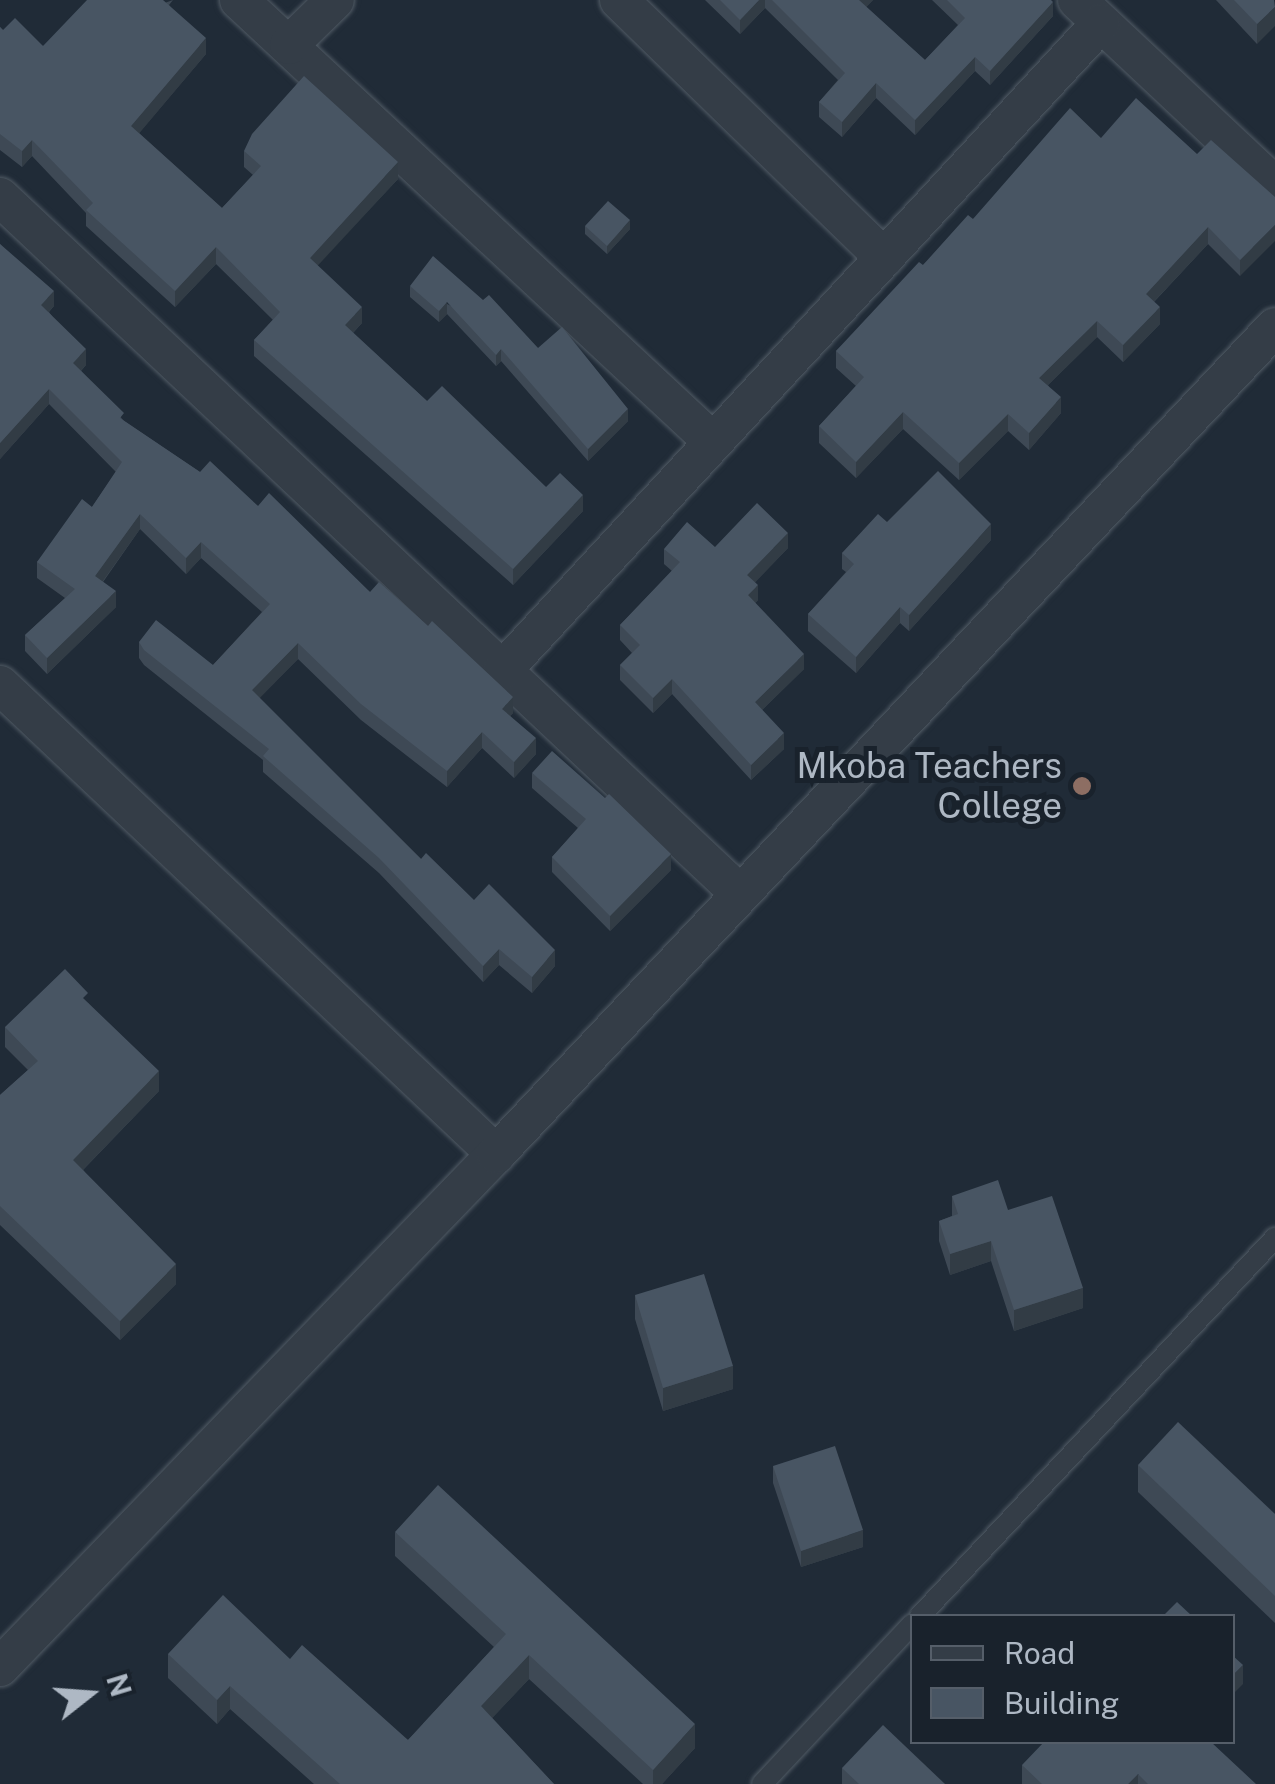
<!DOCTYPE html>
<html>
<head>
<meta charset="utf-8">
<style>
  body { margin:0 }
  #map { position:relative; width:1275px; height:1784px; overflow:hidden; background:#202b37; font-family:"Public Sans",sans-serif }
  div>[style] { position:absolute }
  [style*='--x'] { left:calc(var(--x)*1px); top:calc(var(--y)*1px); width:calc(var(--w)*1px); rotate:calc(var(--a)*1deg) }
  .roads { filter:drop-shadow(0 0 2px #515b65) drop-shadow(0 0 2px #515b65) }
  .service>* { height:20px; margin:-10px; padding:0 10px; transform-origin:10px; border-radius:10px; background:#343d47 }
  .minor>* { height:38px; margin:-19px; padding:0 19px; transform-origin:19px; border-radius:19px; background:#343d47 }
  .wall>* { inset:0; background:#3e4955 }
  .shaded-wall>* { inset:0; background:#323c45 }
  .building>* { inset:0; background:#485563 }
  .dots>* { width:28px; height:28px; translate:-50% -50%; box-sizing:border-box; border:5px solid #19222c; border-radius:50% }
  span { translate:-50% -50%; white-space:nowrap; text-align:center; line-height:1.15; -webkit-text-stroke:10px #19222c; paint-order:stroke }
  .poi-label { font-size:35px; color:#aeb8c4 }
  .right { translate:-100% -50%; text-align:right }
  .legend { position:absolute; left:910px; top:1614px; width:325px; height:130px; box-sizing:border-box; background:#19222c; border:2px solid #555e69; margin:0; padding:12px 18px; list-style:none; font-size:30px; color:#aeb8c4 }
  .legend li { display:flex; align-items:center; gap:20px; height:50px }
  .legend b { width:50px; border:2px solid #555e69 }
  .north { position:absolute; left:40px; top:1644px; width:100px; height:100px; -webkit-text-stroke:8px #19222c; paint-order:stroke; rotate:73deg; font-size:28px; font-weight:700; line-height:40px; text-align:center; color:#aeb8c4 }
  .north::after { content:''; display:block; margin:auto; width:35px; height:45px; background:#aeb8c4; clip-path:polygon(50% 0,100% 100%,50% 72%,0 100%) }
</style>
</head>
<body>
<div id="map">
  <div class="roads">
    <div class="service">
      <i style="--x:920;--y:1616;--w:519;--a:-46.8"></i>
      <i style="--x:762;--y:1784;--w:219;--a:-46.8"></i>
    </div>
    <div class="minor">
      <i style="--x:239;--y:0;--w:645;--a:42.99"></i>
      <i style="--x:619;--y:0;--w:370;--a:44.2"></i>
      <i style="--x:1077;--y:0;--w:272;--a:43.2"></i>
      <i style="--x:289;--y:45;--w:64;--a:-44.4"></i>
      <i style="--x:0;--y:197;--w:1012;--a:43.28"></i>
      <i style="--x:502;--y:671;--w:882;--a:-47.25"></i>
      <i style="--x:0;--y:685;--w:683;--a:43.4"></i>
      <i style="--x:0;--y:1667;--w:714;--a:-45.97"></i>
      <i style="--x:496;--y:1154;--w:1136;--a:-46.71"></i>
    </div>
  </div>
  <div class="wall">
    <i style="clip-path:polygon(173px 0,169px 5px,206px 54px,139px 133px,222px 208px,253px 175px,244px 167px,244px 151px,398px 179px,317px 265px,362px 323px,353px 333px,427px 401px,546px 487px,583px 511px,513px 585px,254px 356px,254px 340px,273px 320px,216px 264px,175px 307px,86px 226px,86px 213px,32px 156px,22px 167px,0 150px,0 27px,3px 30px,43px 46px)"></i>
    <i style="clip-path:polygon(705px 0,873px 0,866px 7px,925px 60px,958px 25px,932px 0,1051px 0,1053px 16px,990px 85px,975px 71px,915px 135px,876px 98px,842px 137px,819px 117px,819px 102px,838px 80px,765px 8px,740px 34px)"></i>
    <i style="clip-path:polygon(1216px 0,1274px 0,1257px 44px)"></i>
    <i style="clip-path:polygon(1101px 138px,1197px 154px,1275px 197px,1240px 276px,1208px 244px,1154px 302px,1160px 324px,1123px 362px,1097px 337px,1048px 385px,1061px 413px,1029px 450px,1008px 431px,959px 480px,903px 429px,856px 478px,819px 443px,819px 426px,856px 386px,836px 368px,836px 351px,923px 265px,973px 219px)"></i>
    <i style="clip-path:polygon(585px 226px,630px 229px,607px 254px,585px 234px)"></i>
    <i style="clip-path:polygon(0 244px,54px 306px,49px 312px,86px 365px,81px 371px,124px 421px,200px 472px,258px 506px,370px 592px,513px 713px,510px 716px,536px 754px,514px 778px,482px 748px,447px 787px,361px 720px,298px 659px,259px 698px,421px 859px,555px 966px,532px 993px,499px 965px,483px 982px,379px 873px,263px 772px,263px 760px,144px 665px,139px 658px,139px 642px,213px 665px,262px 612px,201px 558px,186px 574px,140px 529px,103px 582px,116px 607px,47px 674px,25px 651px,25px 635px,65px 598px,37px 578px,37px 562px,92px 507px,116px 472px,49px 404px,0 459px)"></i>
    <i style="clip-path:polygon(410px 286px,538px 348px,628px 421px,588px 461px,501px 361px,496px 366px,447px 314px,439px 322px,410px 297px)"></i>
    <i style="clip-path:polygon(887px 522px,991px 540px,909px 631px,900px 623px,856px 673px,808px 631px,808px 614px,846px 572px,842px 569px,842px 553px)"></i>
    <i style="clip-path:polygon(715px 547px,788px 548px,755px 582px,758px 600px,755px 603px,804px 669px,762px 710px,784px 749px,751px 780px,672px 694px,653px 713px,620px 680px,620px 665px,632px 653px,620px 640px,620px 625px,672px 571px,664px 564px,664px 549px)"></i>
    <i style="clip-path:polygon(532px 773px,671px 870px,610px 931px,552px 872px,552px 857px,578px 828px,532px 788px)"></i>
    <i style="clip-path:polygon(88px 1003px,159px 1091px,83px 1170px,176px 1284px,120px 1340px,0 1225px,0 1095px,28px 1070px,5px 1047px,5px 1027px)"></i>
    <i style="clip-path:polygon(952px 1196px,1008px 1210px,1083px 1308px,1014px 1331px,991px 1261px,950px 1275px,939px 1241px,939px 1221px,952px 1216px)"></i>
    <i style="clip-path:polygon(635px 1295px,733px 1389px,663px 1411px,635px 1319px)"></i>
    <i style="clip-path:polygon(1138px 1465px,1275px 1514px,1275px 1623px,1138px 1492px)"></i>
    <i style="clip-path:polygon(773px 1466px,863px 1547px,801px 1567px,773px 1483px)"></i>
    <i style="clip-path:polygon(395px 1532px,695px 1748px,662px 1784px,643px 1784px,529px 1679px,492px 1718px,554px 1784px,314px 1784px,230px 1709px,217px 1724px,168px 1678px,168px 1654px,290px 1659px,408px 1740px,494px 1647px,395px 1556px)"></i>
    <i style="clip-path:polygon(1022px 1765px,1256px 1784px,1022px 1784px)"></i>
    <i style="clip-path:polygon(842px 1768px,945px 1784px,842px 1784px)"></i>
  </div>
  <div class="shaded-wall">
    <i style="clip-path:polygon(759px 0,765px 0,765px 8px,740px 34px,740px 20px)"></i>
    <i style="clip-path:polygon(859px 0,873px 0,859px 15px)"></i>
    <i style="clip-path:polygon(1053px 2px,1053px 16px,990px 85px,990px 71px)"></i>
    <i style="clip-path:polygon(1275px 7px,1275px 26px,1257px 44px,1257px 24px)"></i>
    <i style="clip-path:polygon(206px 38px,206px 54px,131px 143px,131px 126px)"></i>
    <i style="clip-path:polygon(975px 57px,975px 71px,915px 135px,915px 120px)"></i>
    <i style="clip-path:polygon(876px 83px,876px 98px,842px 137px,842px 122px)"></i>
    <i style="clip-path:polygon(32px 140px,32px 156px,22px 167px,22px 151px)"></i>
    <i style="clip-path:polygon(398px 162px,398px 179px,310px 274px,310px 258px)"></i>
    <i style="clip-path:polygon(630px 220px,630px 229px,607px 254px,607px 246px)"></i>
    <i style="clip-path:polygon(1275px 225px,1275px 241px,1240px 276px,1240px 260px)"></i>
    <i style="clip-path:polygon(1208px 227px,1208px 244px,1146px 310px,1146px 294px)"></i>
    <i style="clip-path:polygon(216px 247px,216px 264px,175px 307px,175px 291px)"></i>
    <i style="clip-path:polygon(54px 291px,54px 306px,41px 320px,41px 305px)"></i>
    <i style="clip-path:polygon(447px 302px,447px 314px,439px 322px,439px 311px)"></i>
    <i style="clip-path:polygon(362px 307px,362px 323px,345px 341px,345px 325px)"></i>
    <i style="clip-path:polygon(1160px 307px,1160px 324px,1123px 362px,1123px 345px)"></i>
    <i style="clip-path:polygon(1097px 321px,1097px 337px,1039px 394px,1039px 378px)"></i>
    <i style="clip-path:polygon(86px 349px,86px 365px,73px 379px,73px 363px)"></i>
    <i style="clip-path:polygon(501px 349px,501px 361px,496px 366px,496px 355px)"></i>
    <i style="clip-path:polygon(49px 389px,49px 404px,0 459px,0 443px)"></i>
    <i style="clip-path:polygon(1061px 397px,1061px 413px,1029px 450px,1029px 433px)"></i>
    <i style="clip-path:polygon(628px 409px,628px 421px,588px 461px,588px 449px)"></i>
    <i style="clip-path:polygon(903px 412px,903px 429px,856px 478px,856px 462px)"></i>
    <i style="clip-path:polygon(1008px 414px,1008px 431px,959px 480px,959px 463px)"></i>
    <i style="clip-path:polygon(583px 495px,583px 511px,513px 585px,513px 569px)"></i>
    <i style="clip-path:polygon(140px 514px,140px 529px,95px 592px,95px 576px)"></i>
    <i style="clip-path:polygon(991px 524px,991px 540px,909px 631px,909px 615px)"></i>
    <i style="clip-path:polygon(788px 533px,788px 548px,747px 591px,747px 575px)"></i>
    <i style="clip-path:polygon(201px 542px,201px 558px,186px 574px,186px 558px)"></i>
    <i style="clip-path:polygon(758px 585px,758px 600px,748px 611px,748px 595px)"></i>
    <i style="clip-path:polygon(116px 591px,116px 607px,47px 674px,47px 658px)"></i>
    <i style="clip-path:polygon(900px 607px,900px 623px,856px 673px,856px 657px)"></i>
    <i style="clip-path:polygon(298px 643px,298px 659px,252px 706px,252px 690px)"></i>
    <i style="clip-path:polygon(804px 654px,804px 669px,755px 717px,755px 702px)"></i>
    <i style="clip-path:polygon(672px 679px,672px 694px,653px 713px,653px 698px)"></i>
    <i style="clip-path:polygon(513px 697px,513px 713px,502px 724px,502px 709px)"></i>
    <i style="clip-path:polygon(482px 732px,482px 748px,447px 787px,447px 771px)"></i>
    <i style="clip-path:polygon(784px 733px,784px 749px,751px 780px,751px 765px)"></i>
    <i style="clip-path:polygon(536px 738px,536px 754px,514px 778px,514px 762px)"></i>
    <i style="clip-path:polygon(671px 854px,671px 870px,610px 931px,610px 916px)"></i>
    <i style="clip-path:polygon(499px 949px,499px 965px,483px 982px,483px 966px)"></i>
    <i style="clip-path:polygon(555px 950px,555px 966px,532px 993px,532px 977px)"></i>
    <i style="clip-path:polygon(159px 1071px,159px 1091px,73px 1180px,73px 1160px)"></i>
    <i style="clip-path:polygon(991px 1241px,991px 1261px,950px 1275px,950px 1254px)"></i>
    <i style="clip-path:polygon(176px 1264px,176px 1284px,120px 1340px,120px 1321px)"></i>
    <i style="clip-path:polygon(1083px 1288px,1083px 1308px,1014px 1331px,1014px 1310px)"></i>
    <i style="clip-path:polygon(733px 1366px,733px 1389px,663px 1411px,663px 1388px)"></i>
    <i style="clip-path:polygon(863px 1530px,863px 1547px,801px 1567px,801px 1551px)"></i>
    <i style="clip-path:polygon(529px 1655px,529px 1679px,481px 1730px,481px 1706px)"></i>
    <i style="clip-path:polygon(1243px 1665px,1243px 1684px,1232px 1695px,1232px 1676px)"></i>
    <i style="clip-path:polygon(230px 1686px,230px 1709px,217px 1724px,217px 1700px)"></i>
    <i style="clip-path:polygon(695px 1724px,695px 1748px,662px 1784px,653px 1784px,653px 1770px)"></i>
    <i style="clip-path:polygon(1138px 1774px,1138px 1784px,1128px 1784px)"></i>
  </div>
  <div class="building">
    <i style="clip-path:polygon(87px 0,163px 0,206px 38px,131px 126px,222px 208px,261px 166px,244px 151px,252px 134px,304px 76px,398px 162px,310px 258px,362px 307px,345px 325px,427px 401px,442px 386px,546px 487px,560px 473px,583px 495px,513px 569px,254px 340px,280px 312px,216px 247px,175px 291px,86px 210px,93px 203px,32px 140px,22px 151px,0 134px,0 27px,3px 30px,15px 18px,43px 46px)"></i>
    <i style="clip-path:polygon(720px 0,759px 0,740px 20px)"></i>
    <i style="clip-path:polygon(772px 0,859px 0,925px 60px,965px 18px,947px 0,1051px 0,1053px 2px,990px 71px,975px 57px,915px 120px,876px 83px,842px 122px,819px 102px,845px 73px)"></i>
    <i style="clip-path:polygon(1234px 0,1274px 0,1275px 7px,1257px 24px)"></i>
    <i style="clip-path:polygon(1136px 98px,1197px 154px,1211px 140px,1275px 197px,1275px 225px,1240px 260px,1208px 227px,1146px 294px,1160px 307px,1123px 345px,1097px 321px,1039px 378px,1061px 397px,1029px 433px,1008px 414px,959px 463px,903px 412px,856px 462px,819px 426px,864px 377px,836px 351px,919px 262px,923px 265px,968px 215px,973px 219px,1070px 108px,1101px 138px)"></i>
    <i style="clip-path:polygon(608px 201px,630px 220px,607px 246px,585px 226px)"></i>
    <i style="clip-path:polygon(0 244px,54px 291px,41px 305px,86px 349px,73px 363px,124px 413px,120px 418px,200px 472px,210px 461px,258px 506px,269px 493px,370px 592px,379px 582px,428px 626px,432px 621px,513px 697px,502px 709px,536px 738px,514px 762px,482px 732px,447px 771px,361px 704px,298px 643px,252px 690px,421px 859px,426px 853px,474px 900px,489px 884px,555px 950px,532px 977px,499px 949px,483px 966px,379px 858px,263px 756px,269px 749px,144px 650px,139px 642px,156px 620px,213px 665px,270px 604px,201px 542px,186px 558px,140px 514px,95px 576px,116px 591px,47px 658px,25px 635px,75px 589px,37px 562px,82px 499px,92px 507px,122px 462px,49px 389px,0 443px)"></i>
    <i style="clip-path:polygon(433px 256px,483px 300px,489px 295px,538px 348px,562px 327px,628px 409px,588px 449px,501px 349px,496px 355px,447px 302px,439px 311px,410px 286px)"></i>
    <i style="clip-path:polygon(938px 471px,991px 524px,909px 615px,900px 607px,856px 657px,808px 614px,854px 564px,842px 553px,878px 514px,887px 522px)"></i>
    <i style="clip-path:polygon(757px 503px,788px 533px,747px 575px,758px 585px,748px 595px,804px 654px,755px 702px,784px 733px,751px 765px,672px 679px,653px 698px,620px 665px,640px 645px,620px 625px,680px 562px,664px 549px,687px 522px,715px 547px)"></i>
    <i style="clip-path:polygon(552px 751px,605px 798px,609px 794px,671px 854px,610px 916px,552px 857px,586px 819px,532px 773px)"></i>
    <i style="clip-path:polygon(65px 969px,88px 993px,83px 998px,159px 1071px,73px 1160px,176px 1264px,120px 1321px,0 1206px,0 1095px,38px 1061px,5px 1027px)"></i>
    <i style="clip-path:polygon(998px 1180px,1008px 1210px,1052px 1196px,1083px 1288px,1014px 1310px,991px 1241px,950px 1254px,939px 1221px,958px 1214px,952px 1196px)"></i>
    <i style="clip-path:polygon(704px 1274px,733px 1366px,663px 1388px,635px 1295px)"></i>
    <i style="clip-path:polygon(1178px 1422px,1275px 1514px,1275px 1596px,1138px 1465px)"></i>
    <i style="clip-path:polygon(835px 1446px,863px 1530px,801px 1551px,773px 1466px)"></i>
    <i style="clip-path:polygon(438px 1485px,695px 1724px,653px 1770px,529px 1655px,481px 1706px,554px 1784px,340px 1784px,230px 1686px,217px 1700px,168px 1654px,223px 1595px,290px 1659px,302px 1645px,408px 1740px,506px 1634px,395px 1532px)"></i>
    <i style="clip-path:polygon(1177px 1602px,1192px 1616px,1163px 1616px)"></i>
    <i style="clip-path:polygon(1232px 1655px,1243px 1665px,1232px 1676px)"></i>
    <i style="clip-path:polygon(883px 1725px,945px 1784px,859px 1784px,842px 1768px)"></i>
    <i style="clip-path:polygon(1044px 1742px,1211px 1742px,1256px 1784px,1148px 1784px,1138px 1774px,1128px 1784px,1042px 1784px,1022px 1765px)"></i>
  </div>
  <div class="dots">
    <i style="left:1082px;top:786px;background:#8d6e63"></i>
  </div>
  <div class="poi-label">
    <span class="right" style="left:1062px;top:786px">Mkoba Teachers<br>College</span>
  </div>
  <ul class="legend">
  <li><b style="height:12px;background:#343d47"></b>Road</li>
  <li><b style="height:28px;background:#485563"></b>Building</li>
  </ul>
  <div class="north">N</div>
</div>
</body>
</html>
